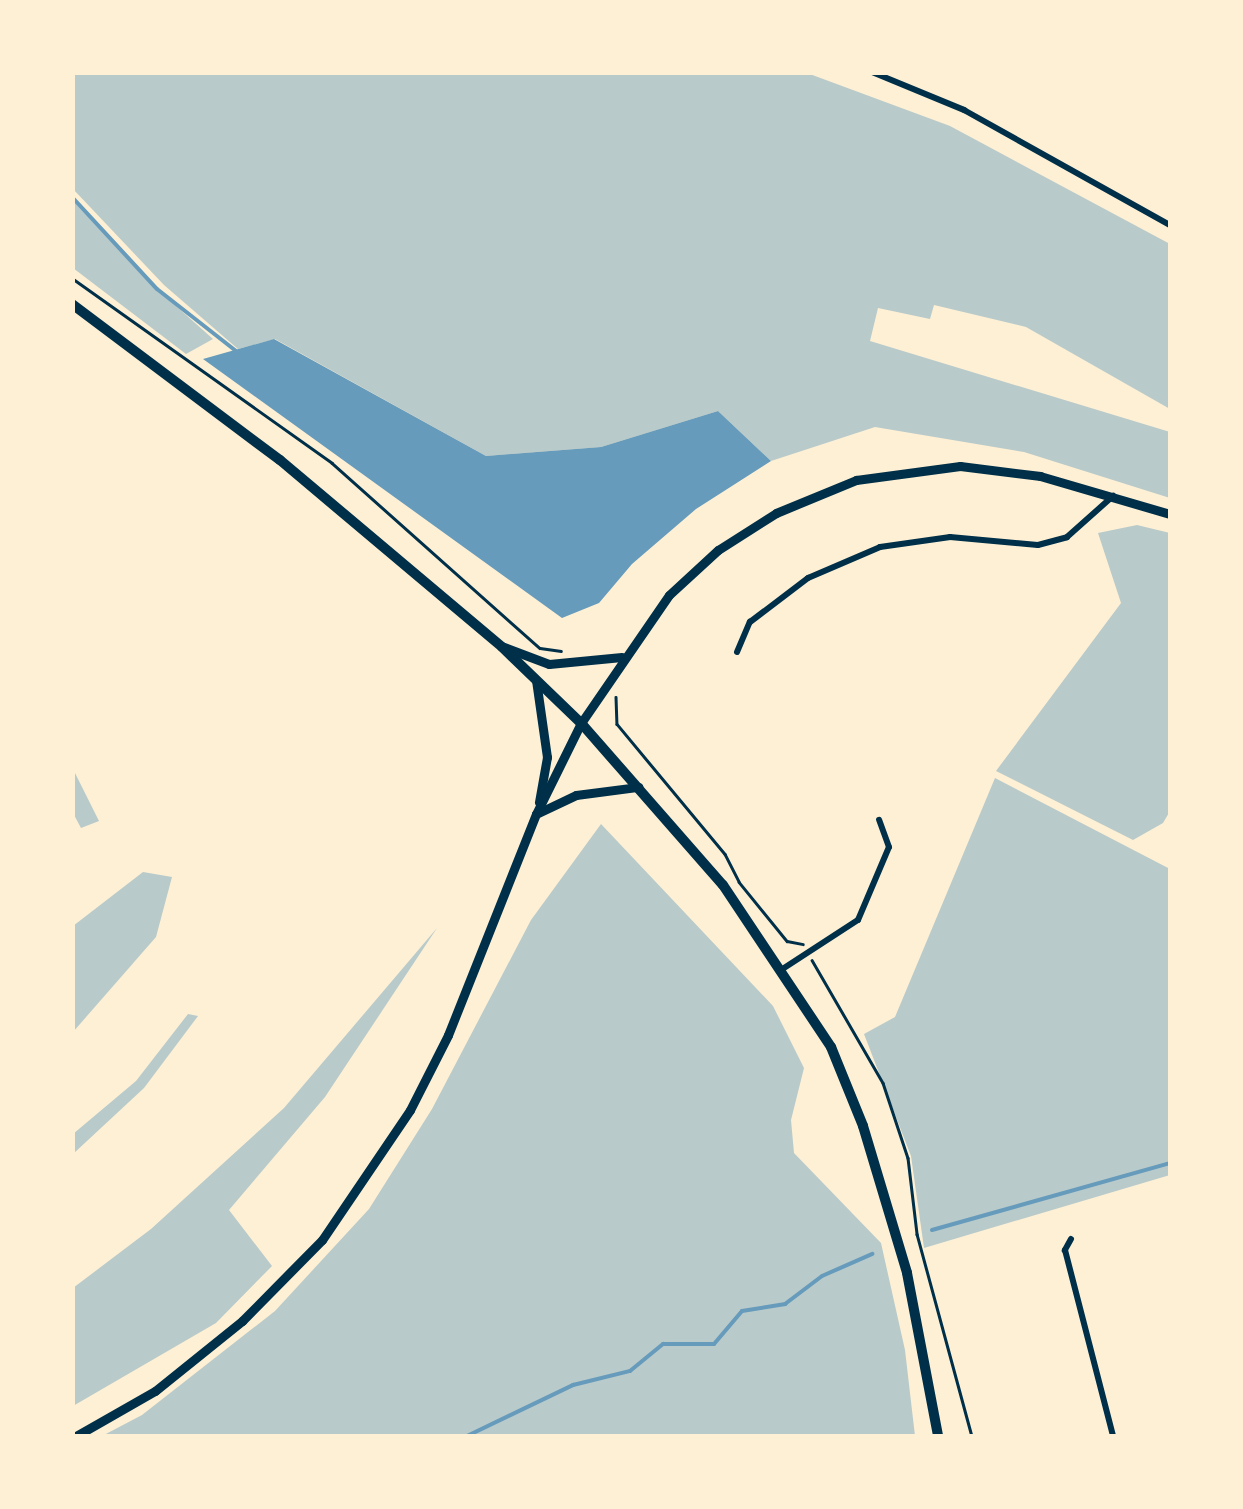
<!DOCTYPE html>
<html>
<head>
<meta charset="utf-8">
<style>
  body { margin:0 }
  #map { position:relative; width:1243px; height:1509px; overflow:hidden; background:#fdf0d5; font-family:Georgia,serif }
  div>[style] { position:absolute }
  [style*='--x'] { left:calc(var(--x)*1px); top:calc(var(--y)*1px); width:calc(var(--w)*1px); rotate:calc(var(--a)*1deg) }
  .green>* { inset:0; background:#b9caca }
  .water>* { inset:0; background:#669bbc }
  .stream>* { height:4px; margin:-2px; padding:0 2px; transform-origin:2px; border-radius:2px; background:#669bbc }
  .path>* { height:2.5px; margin:-1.25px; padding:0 1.25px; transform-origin:1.25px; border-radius:1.25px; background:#003049 }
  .minor>* { height:6px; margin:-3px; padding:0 3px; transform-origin:3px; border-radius:3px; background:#003049 }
  .tertiary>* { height:9px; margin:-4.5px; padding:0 4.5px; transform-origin:4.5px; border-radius:4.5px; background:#003049 }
  .primary>* { height:10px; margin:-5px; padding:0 5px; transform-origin:5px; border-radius:5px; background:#003049 }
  span { translate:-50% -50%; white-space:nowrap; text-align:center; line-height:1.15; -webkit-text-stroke:10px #fdf0d5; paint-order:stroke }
  .frame { position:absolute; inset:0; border:75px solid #fdf0d5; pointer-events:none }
</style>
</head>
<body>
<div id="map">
  <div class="green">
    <i style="clip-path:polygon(72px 73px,807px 73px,950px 126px,1170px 244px,1170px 409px,1026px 327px,934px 305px,930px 319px,878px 308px,870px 341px,1170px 432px,1170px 498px,1024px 452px,875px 427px,771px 461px,718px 411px,601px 447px,486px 456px,275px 339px,238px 349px,164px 285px,73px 189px)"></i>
    <i style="clip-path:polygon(72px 197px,157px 289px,213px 339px,186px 354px,73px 268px)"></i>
    <i style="clip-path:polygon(1137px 525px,1170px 533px,1170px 811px,1163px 823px,1133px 840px,996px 771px,1121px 603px,1098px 533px)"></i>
    <i style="clip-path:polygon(73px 769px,99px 821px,81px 828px,73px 813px)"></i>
    <i style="clip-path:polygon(995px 778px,1170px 869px,1170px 1175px,924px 1248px,911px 1156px,864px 1034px,895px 1017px)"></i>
    <i style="clip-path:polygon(601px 824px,773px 1006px,804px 1068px,791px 1120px,794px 1153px,881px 1243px,905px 1350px,915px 1436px,102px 1436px,142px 1415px,275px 1311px,369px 1209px,432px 1109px,531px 920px)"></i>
    <i style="clip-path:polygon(143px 872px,172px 877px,156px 937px,73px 1032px,73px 926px)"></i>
    <i style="clip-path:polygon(437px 928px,325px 1097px,229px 1210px,272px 1266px,216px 1323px,73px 1406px,73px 1288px,151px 1229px,284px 1108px)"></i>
    <i style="clip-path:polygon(188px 1014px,198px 1016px,144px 1088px,73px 1154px,73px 1134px,136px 1081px)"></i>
  </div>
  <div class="water">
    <i style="clip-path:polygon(274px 339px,486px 456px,601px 447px,718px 411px,771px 461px,696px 509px,632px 564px,599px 603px,562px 618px,203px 359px)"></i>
  </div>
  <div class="stream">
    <i style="--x:72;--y:197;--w:125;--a:47.3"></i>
    <i style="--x:157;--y:289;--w:100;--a:38.1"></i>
    <i style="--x:932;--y:1230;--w:247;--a:-15.7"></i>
    <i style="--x:467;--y:1436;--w:118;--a:-25.7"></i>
    <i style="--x:573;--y:1385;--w:59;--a:-13.8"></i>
    <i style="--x:630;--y:1371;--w:43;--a:-39.3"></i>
    <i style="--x:663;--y:1344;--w:51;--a:0"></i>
    <i style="--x:714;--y:1344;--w:43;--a:-49.7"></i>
    <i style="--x:742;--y:1311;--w:44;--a:-9.2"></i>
    <i style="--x:785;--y:1304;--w:46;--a:-37.1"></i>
    <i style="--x:822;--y:1276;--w:55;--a:-23.7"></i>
  </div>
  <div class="path">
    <i style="--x:72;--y:278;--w:319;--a:35.4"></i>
    <i style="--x:332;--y:463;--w:278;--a:41.7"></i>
    <i style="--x:540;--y:648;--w:21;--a:8"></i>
    <i style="--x:616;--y:697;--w:27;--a:88"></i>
    <i style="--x:617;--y:724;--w:169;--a:50.3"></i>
    <i style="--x:725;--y:854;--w:31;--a:63"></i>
    <i style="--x:739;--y:882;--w:76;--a:50.9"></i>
    <i style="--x:787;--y:941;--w:16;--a:11"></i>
    <i style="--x:812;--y:960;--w:142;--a:60"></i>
    <i style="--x:883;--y:1083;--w:79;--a:71.6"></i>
    <i style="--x:908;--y:1158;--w:77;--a:83.2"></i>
    <i style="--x:917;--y:1234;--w:209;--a:74.8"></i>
  </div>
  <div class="minor">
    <i style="--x:872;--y:72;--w:100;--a:22.4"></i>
    <i style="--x:964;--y:110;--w:236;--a:29.2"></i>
    <i style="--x:737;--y:652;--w:33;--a:-67"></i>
    <i style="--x:750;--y:622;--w:73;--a:-37.2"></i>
    <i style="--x:808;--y:578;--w:78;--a:-23.3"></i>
    <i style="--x:880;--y:547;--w:71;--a:-8.1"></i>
    <i style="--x:950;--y:537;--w:88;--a:5.2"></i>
    <i style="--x:1038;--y:545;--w:30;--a:-15"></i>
    <i style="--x:1067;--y:537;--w:62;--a:-41.7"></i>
    <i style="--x:784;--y:968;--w:88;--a:-33"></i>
    <i style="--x:858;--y:920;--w:79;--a:-67"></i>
    <i style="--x:889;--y:847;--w:29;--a:-110"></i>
    <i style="--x:1071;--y:1239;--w:13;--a:119"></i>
    <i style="--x:1065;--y:1250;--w:192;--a:75.5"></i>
  </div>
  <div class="tertiary">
    <i style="--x:504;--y:647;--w:48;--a:20.7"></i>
    <i style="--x:549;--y:664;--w:73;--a:-5.5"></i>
    <i style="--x:536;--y:680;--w:78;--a:81.9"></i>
    <i style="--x:547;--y:757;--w:46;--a:100.1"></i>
    <i style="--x:536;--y:814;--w:44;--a:-25.4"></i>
    <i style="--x:576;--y:795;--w:63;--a:-7.4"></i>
    <i style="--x:76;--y:1436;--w:91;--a:-29.7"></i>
    <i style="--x:155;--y:1391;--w:112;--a:-38.8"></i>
    <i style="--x:242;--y:1321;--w:114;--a:-45.4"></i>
    <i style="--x:322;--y:1240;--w:157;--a:-55.9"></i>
    <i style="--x:410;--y:1110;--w:84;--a:-63.1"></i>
    <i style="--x:448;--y:1035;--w:238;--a:-68.3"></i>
    <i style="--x:536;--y:814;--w:102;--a:-63.7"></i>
    <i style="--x:581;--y:723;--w:155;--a:-55.5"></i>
    <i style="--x:669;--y:595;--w:67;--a:-42.6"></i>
    <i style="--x:718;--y:550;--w:69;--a:-32.5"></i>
    <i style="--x:776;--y:513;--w:87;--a:-22.4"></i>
    <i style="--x:856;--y:480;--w:105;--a:-7.7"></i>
    <i style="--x:960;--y:466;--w:81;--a:7.1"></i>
    <i style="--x:1040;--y:476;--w:135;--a:16.3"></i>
  </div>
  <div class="primary">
    <i style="--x:72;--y:304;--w:260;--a:36.9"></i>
    <i style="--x:280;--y:460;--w:290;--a:40.1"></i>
    <i style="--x:502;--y:647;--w:110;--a:43.9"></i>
    <i style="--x:581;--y:723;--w:215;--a:48.8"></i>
    <i style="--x:723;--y:885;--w:195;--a:56.3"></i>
    <i style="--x:831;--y:1047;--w:85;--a:67.9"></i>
    <i style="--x:863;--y:1126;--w:153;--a:73.3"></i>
    <i style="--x:907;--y:1273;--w:166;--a:79.2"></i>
  </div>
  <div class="frame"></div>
</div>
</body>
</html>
